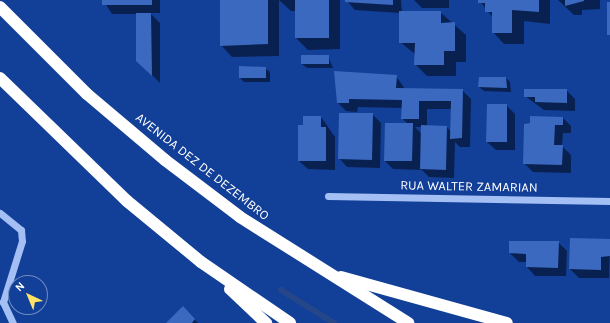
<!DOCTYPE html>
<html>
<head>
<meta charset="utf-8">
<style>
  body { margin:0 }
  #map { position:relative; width:610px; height:323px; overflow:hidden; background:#123f98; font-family:Karla,sans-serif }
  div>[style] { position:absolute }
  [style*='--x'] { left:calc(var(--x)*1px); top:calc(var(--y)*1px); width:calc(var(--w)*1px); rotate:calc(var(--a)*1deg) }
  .shadow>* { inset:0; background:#0007 }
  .stream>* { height:6px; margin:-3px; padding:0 3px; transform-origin:3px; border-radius:3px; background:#254689 }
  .building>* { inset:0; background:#3b69c0 }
  .minor>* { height:7px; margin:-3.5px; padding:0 3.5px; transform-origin:3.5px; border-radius:3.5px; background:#a3bff3 }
  .highway>* { height:12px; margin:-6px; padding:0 6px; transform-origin:6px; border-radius:6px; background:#fff }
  span { translate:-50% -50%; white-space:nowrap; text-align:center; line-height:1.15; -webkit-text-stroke:3px #123f98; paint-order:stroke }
  .street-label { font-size:13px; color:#fff }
  .north { position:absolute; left:8px; top:275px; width:40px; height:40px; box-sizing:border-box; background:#123f98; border:1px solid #718cc1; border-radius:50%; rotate:316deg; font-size:11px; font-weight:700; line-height:16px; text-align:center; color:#fff }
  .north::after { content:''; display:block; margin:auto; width:14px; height:18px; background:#ffe266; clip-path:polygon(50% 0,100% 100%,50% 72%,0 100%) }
</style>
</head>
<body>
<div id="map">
  <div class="shadow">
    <i style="clip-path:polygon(103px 0,160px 0,160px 13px,150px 13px,160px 23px,160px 83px,137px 60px,137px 14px,112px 14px)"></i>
    <i style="clip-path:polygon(221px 0,279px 0,279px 56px,232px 57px,221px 45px)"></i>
    <i style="clip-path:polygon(279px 0,340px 0,340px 49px,308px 50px,296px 38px,296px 11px,291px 11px)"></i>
    <i style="clip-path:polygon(346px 0,401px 0,402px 12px,440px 12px,466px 35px,466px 62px,456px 62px,456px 76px,427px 76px,415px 64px,415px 54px,400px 42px,400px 13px,355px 10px)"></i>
    <i style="clip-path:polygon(414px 0,449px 0,449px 8px,422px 8px)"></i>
    <i style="clip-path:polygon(479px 0,550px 0,550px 24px,524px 21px,524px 44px,504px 44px,493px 32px,493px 18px)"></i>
    <i style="clip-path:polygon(600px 0,600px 9px,582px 10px,582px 15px,574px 15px,558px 0)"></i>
    <i style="clip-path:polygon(328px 56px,333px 68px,307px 68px,302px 64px)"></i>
    <i style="clip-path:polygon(265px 68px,270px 72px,270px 82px,244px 82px,240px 78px)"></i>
    <i style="clip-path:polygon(evenodd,396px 76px,405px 89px,462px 90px,471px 99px,470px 147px,460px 147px,455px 142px,454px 178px,429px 177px,422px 170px,393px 169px,385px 161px,408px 124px,402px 118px,403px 108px,358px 107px,357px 112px,346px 111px,338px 103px,396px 76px,427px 109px,452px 109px,451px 132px,447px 127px,427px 127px,427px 109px,396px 76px,415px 127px,421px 127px,421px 133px,415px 127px)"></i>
    <i style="clip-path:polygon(506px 78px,510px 82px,511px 92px,484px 91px,479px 87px)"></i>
    <i style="clip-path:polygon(566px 90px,575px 99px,575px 111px,544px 110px,525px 96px)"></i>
    <i style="clip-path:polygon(506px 105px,515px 114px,515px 150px,496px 150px,487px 142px)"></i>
    <i style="clip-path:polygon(372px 114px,381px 123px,380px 168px,347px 167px,339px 158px)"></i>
    <i style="clip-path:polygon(321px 117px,335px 137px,335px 170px,308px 169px,299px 161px,304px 126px)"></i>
    <i style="clip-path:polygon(563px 118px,571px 126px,571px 133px,563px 133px,562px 146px,571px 155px,571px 173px,533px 172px,524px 163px,525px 124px)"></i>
    <i style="clip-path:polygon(610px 240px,609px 278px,579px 278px,570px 269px)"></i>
    <i style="clip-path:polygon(558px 242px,567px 251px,566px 276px,535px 276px,527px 267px,527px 262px,519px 262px,510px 253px)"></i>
    <i style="clip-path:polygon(183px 308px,198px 323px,167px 323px)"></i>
  </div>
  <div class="stream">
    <i style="--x:281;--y:290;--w:62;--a:31.9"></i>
  </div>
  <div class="building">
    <i style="clip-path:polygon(102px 0,152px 0,152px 5px,102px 5px)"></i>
    <i style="clip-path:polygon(220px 0,268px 0,268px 44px,220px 46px)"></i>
    <i style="clip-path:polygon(295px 0,329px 0,329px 38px,295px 38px)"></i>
    <i style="clip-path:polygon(345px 0,393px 0,393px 5px,345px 2px)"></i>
    <i style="clip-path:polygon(478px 0,539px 0,539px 12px,512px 10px,512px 33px,492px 33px,492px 12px,485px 12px,485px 3px,478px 3px)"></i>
    <i style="clip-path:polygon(565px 0,584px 0,584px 1px,565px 6px)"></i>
    <i style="clip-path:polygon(607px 2px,610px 2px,610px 35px,607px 35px)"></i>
    <i style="clip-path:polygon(399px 11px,441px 11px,441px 23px,455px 22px,455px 51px,444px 51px,444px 65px,414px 65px,415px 43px,399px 43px)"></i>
    <i style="clip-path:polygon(136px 13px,151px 13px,152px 76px,136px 61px)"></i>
    <i style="clip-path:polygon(301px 55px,329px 55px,329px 64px,301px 64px)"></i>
    <i style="clip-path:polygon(239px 66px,266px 67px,266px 78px,239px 78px)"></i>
    <i style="clip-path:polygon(334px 71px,397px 75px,396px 88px,463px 89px,462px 138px,450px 139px,451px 101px,419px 101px,419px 119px,401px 119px,402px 100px,349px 99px,349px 103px,337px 103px)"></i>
    <i style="clip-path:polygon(479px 77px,506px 77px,507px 88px,478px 87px)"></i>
    <i style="clip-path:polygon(524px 89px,567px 89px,567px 103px,535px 102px,535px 97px,524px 97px)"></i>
    <i style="clip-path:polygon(487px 104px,507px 104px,507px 142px,486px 142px)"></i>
    <i style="clip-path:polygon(339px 113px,373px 113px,372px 160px,338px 159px)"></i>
    <i style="clip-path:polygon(303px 116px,321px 116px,321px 127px,326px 127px,326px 161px,298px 161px,298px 125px,303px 125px)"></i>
    <i style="clip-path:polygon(530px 116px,563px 117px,563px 125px,555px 125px,554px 145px,563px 145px,562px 165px,523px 164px,524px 124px,530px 123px)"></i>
    <i style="clip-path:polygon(385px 123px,413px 123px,412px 161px,384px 161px)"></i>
    <i style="clip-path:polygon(421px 125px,447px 126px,446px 170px,420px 169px)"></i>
    <i style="clip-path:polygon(570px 238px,610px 239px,610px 256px,601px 257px,601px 270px,569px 269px)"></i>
    <i style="clip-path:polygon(509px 241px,559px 241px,558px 268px,526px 267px,526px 254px,509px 253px)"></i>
    <i style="clip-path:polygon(183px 306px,195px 319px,192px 323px,166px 323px)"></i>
  </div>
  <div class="minor">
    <i style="--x:328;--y:196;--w:282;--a:1"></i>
    <i style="--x:0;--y:213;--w:27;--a:39"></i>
    <i style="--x:21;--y:230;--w:11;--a:85"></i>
    <i style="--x:22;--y:241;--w:64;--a:107.3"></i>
    <i style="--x:3;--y:302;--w:23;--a:65"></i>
  </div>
  <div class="highway">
    <i style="--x:0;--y:7;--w:123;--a:45"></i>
    <i style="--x:87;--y:94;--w:102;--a:40.2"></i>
    <i style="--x:165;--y:160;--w:94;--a:37.2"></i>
    <i style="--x:240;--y:217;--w:199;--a:32.2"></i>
    <i style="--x:0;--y:78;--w:177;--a:44.1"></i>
    <i style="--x:127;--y:201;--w:96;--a:39.5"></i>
    <i style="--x:201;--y:262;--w:108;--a:34.4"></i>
    <i style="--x:341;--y:277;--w:172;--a:15.5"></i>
    <i style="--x:230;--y:289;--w:50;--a:43.4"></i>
  </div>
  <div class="street-label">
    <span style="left:202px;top:167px;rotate:38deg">AVENIDA DEZ DE DEZEMBRO</span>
    <span style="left:469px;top:187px;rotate:1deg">RUA WALTER ZAMARIAN</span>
  </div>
  <div class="north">N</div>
</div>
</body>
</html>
